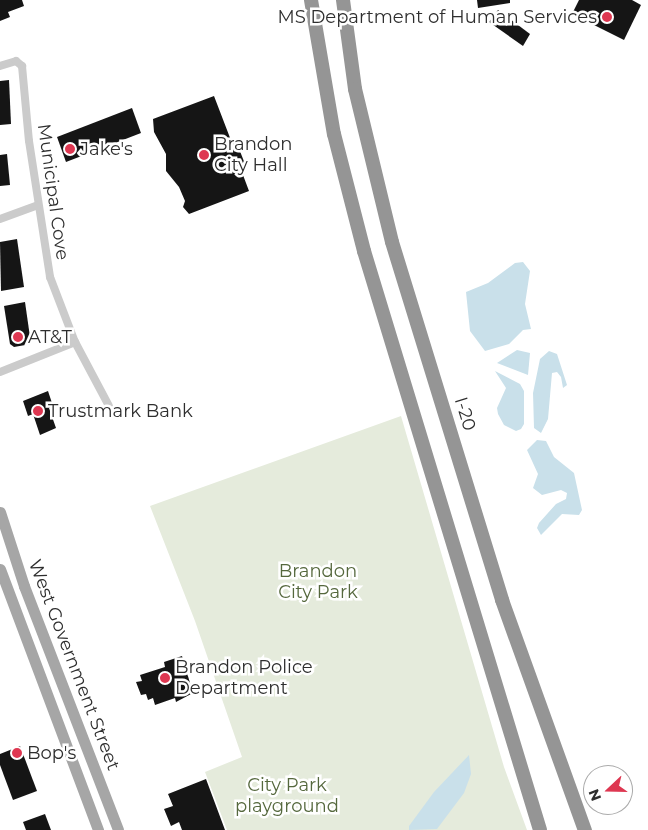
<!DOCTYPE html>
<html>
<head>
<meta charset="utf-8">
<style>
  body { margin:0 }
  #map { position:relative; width:648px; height:830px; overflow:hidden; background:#fff; font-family:Montserrat,sans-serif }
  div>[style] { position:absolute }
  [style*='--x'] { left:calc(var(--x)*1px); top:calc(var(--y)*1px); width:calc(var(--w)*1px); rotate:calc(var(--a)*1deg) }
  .green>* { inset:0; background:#e5ebdc }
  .water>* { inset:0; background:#c9e0ea }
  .building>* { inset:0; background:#151515 }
  .minor>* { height:8px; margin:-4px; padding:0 4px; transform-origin:4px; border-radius:4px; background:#cbcbcb }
  .primary>* { height:11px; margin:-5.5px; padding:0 5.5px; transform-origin:5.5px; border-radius:5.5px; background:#a6a6a6 }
  .motorway>* { height:14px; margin:-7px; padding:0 7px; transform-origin:7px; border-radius:7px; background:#959595 }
  .dots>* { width:14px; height:14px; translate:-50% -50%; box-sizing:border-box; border:2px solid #fff; border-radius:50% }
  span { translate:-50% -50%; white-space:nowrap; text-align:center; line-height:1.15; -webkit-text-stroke:5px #fff; paint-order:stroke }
  .poi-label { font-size:18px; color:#2e2e2e }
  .right { translate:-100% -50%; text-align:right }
  .left { translate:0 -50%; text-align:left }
  .street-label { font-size:18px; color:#2e2e2e }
  .park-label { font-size:18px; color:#55683d }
  .north { position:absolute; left:583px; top:765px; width:50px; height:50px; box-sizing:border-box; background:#fff; border:1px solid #ababab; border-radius:50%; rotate:249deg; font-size:14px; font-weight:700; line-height:20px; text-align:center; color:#2e2e2e }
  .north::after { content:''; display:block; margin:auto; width:18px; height:22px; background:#de3751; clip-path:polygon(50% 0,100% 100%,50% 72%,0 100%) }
</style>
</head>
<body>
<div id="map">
  <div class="green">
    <i style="clip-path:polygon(401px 416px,504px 767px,527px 830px,227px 830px,205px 772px,242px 757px,195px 621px,150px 506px)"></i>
  </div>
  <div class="water">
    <i style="clip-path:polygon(523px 262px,530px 271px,525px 304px,531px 329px,523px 330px,509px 344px,485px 351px,470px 331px,466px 292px,488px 283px,515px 263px)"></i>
    <i style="clip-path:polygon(517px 350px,530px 353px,528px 375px,497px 363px)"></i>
    <i style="clip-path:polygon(549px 351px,557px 354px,567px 385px,563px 388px,561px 377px,557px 372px,552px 373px,548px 419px,541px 433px,534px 428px,533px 393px,540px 359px)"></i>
    <i style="clip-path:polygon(495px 371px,520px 384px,524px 391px,524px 424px,521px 429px,516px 431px,504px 425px,498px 414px,497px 408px,506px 388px)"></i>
    <i style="clip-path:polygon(537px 440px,546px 441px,554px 457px,574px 473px,582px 510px,579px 515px,562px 514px,541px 535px,537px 528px,539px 523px,556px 504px,566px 499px,567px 493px,561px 490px,542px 495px,533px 488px,538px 474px,527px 450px)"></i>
    <i style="clip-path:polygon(469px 755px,471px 774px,464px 793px,437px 829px,409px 830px,409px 826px,434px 792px)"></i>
  </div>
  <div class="building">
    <i style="clip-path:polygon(0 0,22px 0,24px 6px,8px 12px,10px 17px,0 21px)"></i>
    <i style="clip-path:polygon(477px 0,510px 0,510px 3px,478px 8px)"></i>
    <i style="clip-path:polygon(579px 0,632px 0,641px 5px,624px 40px,572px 14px)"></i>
    <i style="clip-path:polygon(498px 10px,530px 34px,523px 46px,489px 22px)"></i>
    <i style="clip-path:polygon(9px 80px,11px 124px,0 125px,0 81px)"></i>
    <i style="clip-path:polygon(214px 96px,232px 143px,236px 141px,245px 164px,240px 167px,249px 191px,189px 214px,183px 207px,185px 201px,179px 187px,166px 171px,166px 154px,154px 132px,153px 119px)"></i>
    <i style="clip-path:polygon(132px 108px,141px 133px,66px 162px,57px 137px)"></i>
    <i style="clip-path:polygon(7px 154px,10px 185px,0 186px,0 155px)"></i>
    <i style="clip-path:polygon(17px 239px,24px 287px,1px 291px,0 242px)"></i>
    <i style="clip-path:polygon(25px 302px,31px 344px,14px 347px,10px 344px,4px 306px)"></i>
    <i style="clip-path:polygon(48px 391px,53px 406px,49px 408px,56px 428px,40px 435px,33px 414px,28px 416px,23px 401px)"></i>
    <i style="clip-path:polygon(182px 656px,193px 693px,176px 702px,175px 698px,155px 705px,153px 698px,148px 700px,146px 694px,141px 695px,136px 682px,142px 681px,140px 675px,165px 667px,164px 662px)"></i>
    <i style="clip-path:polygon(20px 746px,37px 791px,13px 800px,0 765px,0 754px)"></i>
    <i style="clip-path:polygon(206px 779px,225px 830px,182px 830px,179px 822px,171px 826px,164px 809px,173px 806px,168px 794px)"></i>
    <i style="clip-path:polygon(45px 814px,51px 830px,26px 830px,23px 822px)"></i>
  </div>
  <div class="minor">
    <i style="--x:0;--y:66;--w:17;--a:-17"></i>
    <i style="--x:16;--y:61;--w:8;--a:40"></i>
    <i style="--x:22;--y:66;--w:75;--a:84.7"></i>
    <i style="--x:29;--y:141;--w:138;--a:81.2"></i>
    <i style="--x:50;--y:277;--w:70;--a:69"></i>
    <i style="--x:75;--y:342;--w:72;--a:62"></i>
    <i style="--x:0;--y:219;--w:40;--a:-20.2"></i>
    <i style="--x:0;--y:372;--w:81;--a:-21.8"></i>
  </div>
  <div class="primary">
    <i style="--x:0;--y:512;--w:78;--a:72"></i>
    <i style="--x:24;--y:586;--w:261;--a:68.9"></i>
    <i style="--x:0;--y:569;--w:279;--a:69.4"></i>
  </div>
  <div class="motorway">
    <i style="--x:311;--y:0;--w:136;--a:80.3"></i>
    <i style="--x:334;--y:134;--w:121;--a:75.6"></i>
    <i style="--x:364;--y:251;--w:605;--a:73.09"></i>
    <i style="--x:343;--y:0;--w:90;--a:82.3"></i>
    <i style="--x:355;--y:89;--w:157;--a:76.4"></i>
    <i style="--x:392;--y:242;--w:375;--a:72.9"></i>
    <i style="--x:502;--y:600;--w:245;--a:70.2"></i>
  </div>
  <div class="dots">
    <i style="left:607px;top:17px;background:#de3751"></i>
    <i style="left:70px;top:149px;background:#de3751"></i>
    <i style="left:204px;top:155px;background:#de3751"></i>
    <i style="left:18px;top:337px;background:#de3751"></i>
    <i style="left:38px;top:411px;background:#de3751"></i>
    <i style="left:165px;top:678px;background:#de3751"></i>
    <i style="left:17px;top:753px;background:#de3751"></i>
  </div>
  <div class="poi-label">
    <span class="right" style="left:597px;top:17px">MS Department of Human Services</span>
    <span class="left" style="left:214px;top:155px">Brandon<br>City Hall</span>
    <span class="left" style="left:80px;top:149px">Jake's</span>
    <span class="left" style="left:28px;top:337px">AT&amp;T</span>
    <span class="left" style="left:48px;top:411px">Trustmark Bank</span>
    <span class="left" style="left:175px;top:678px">Brandon Police<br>Department</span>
    <span class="left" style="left:27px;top:753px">Bop's</span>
  </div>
  <div class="street-label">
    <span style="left:53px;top:192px;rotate:82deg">Municipal Cove</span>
    <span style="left:465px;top:414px;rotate:73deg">I-20</span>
    <span style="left:74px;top:665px;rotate:69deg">West Government Street</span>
  </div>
  <div class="park-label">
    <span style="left:318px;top:582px">Brandon<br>City Park</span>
    <span style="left:287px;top:796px">City Park<br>playground</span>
  </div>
  <div class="north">N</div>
</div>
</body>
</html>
